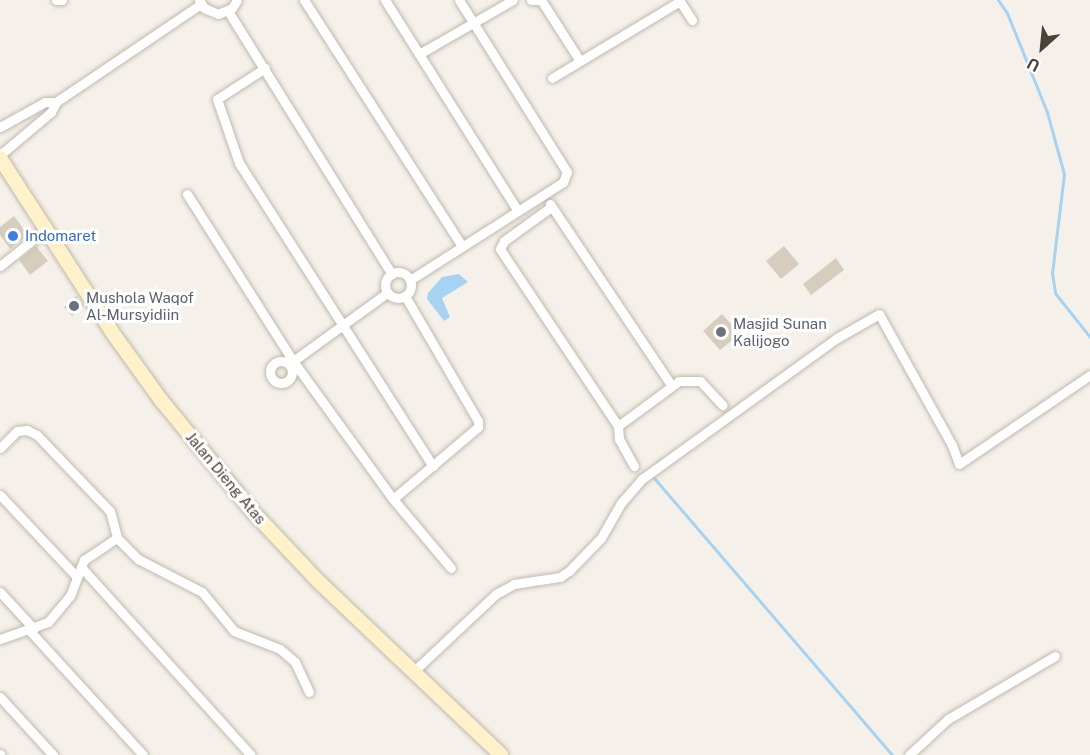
<!DOCTYPE html>
<html>
<head>
<meta charset="utf-8">
<style>
  body { margin:0 }
  #map { position:relative; width:1090px; height:755px; overflow:hidden; background:#f5f1ea; font-family:"Public Sans",sans-serif }
  div>[style] { position:absolute }
  [style*='--x'] { left:calc(var(--x)*1px); top:calc(var(--y)*1px); width:calc(var(--w)*1px); rotate:calc(var(--a)*1deg) }
  .water>* { inset:0; background:#a7d2f1 }
  .stream>* { height:3px; margin:-1.5px; padding:0 1.5px; transform-origin:1.5px; border-radius:1.5px; background:#a7d2f1 }
  .building>* { inset:0; background:#d6cdbf }
  .roads { filter:drop-shadow(0 0 2px #c0b9ac) drop-shadow(0 0 2px #c0b9ac) }
  .street>* { height:9px; margin:-4.5px; padding:0 4.5px; transform-origin:4.5px; border-radius:4.5px; background:#fff }
  .street>.ring { margin:-4.5px; padding:0; box-sizing:content-box; background:none; border:9px solid #fff; border-radius:50% }
  .secondary>* { height:14px; margin:-7px; padding:0 7px; transform-origin:7px; border-radius:7px; background:#fff2ca }
  .dots>* { width:16px; height:16px; translate:-50% -50%; box-sizing:border-box; border:3px solid #fff; border-radius:50% }
  span { translate:-50% -50%; white-space:nowrap; text-align:center; line-height:1.15; -webkit-text-stroke:6px #fff; paint-order:stroke }
  .shop-label { font-size:15px; color:#366cbe }
  .left { translate:0 -50%; text-align:left }
  .worship-label { font-size:15px; color:#5b616d }
  .street-label { font-size:15px; color:#494238 }
  .north { position:absolute; left:1012px; top:18px; width:60px; height:60px; -webkit-text-stroke:4px #fff; paint-order:stroke; rotate:207deg; font-size:16px; font-weight:700; line-height:24px; text-align:center; color:#494238 }
  .north::after { content:''; display:block; margin:auto; width:21px; height:27px; background:#494238; clip-path:polygon(50% 0,100% 100%,50% 72%,0 100%) }
</style>
</head>
<body>
<div id="map">
  <div class="water">
    <i style="clip-path:polygon(459px 274px,468px 282px,442px 298px,450px 317px,444px 321px,427px 299px,428px 293px,442px 277px)"></i>
  </div>
  <div class="stream">
    <i style="--x:998;--y:0;--w:16;--a:55"></i>
    <i style="--x:1007;--y:13;--w:107;--a:68"></i>
    <i style="--x:1047;--y:112;--w:64;--a:74.7"></i>
    <i style="--x:1064;--y:174;--w:100;--a:96.9"></i>
    <i style="--x:1052;--y:273;--w:20;--a:81"></i>
    <i style="--x:1055;--y:293;--w:56;--a:51.5"></i>
    <i style="--x:654;--y:478;--w:365;--a:49.3"></i>
  </div>
  <div class="building">
    <i style="clip-path:polygon(14px 216px,28px 235px,10px 249px,0 235px,0 227px)"></i>
    <i style="clip-path:polygon(36px 246px,48px 261px,30px 275px,19px 260px)"></i>
    <i style="clip-path:polygon(784px 246px,799px 264px,781px 279px,766px 261px)"></i>
    <i style="clip-path:polygon(836px 258px,844px 270px,811px 295px,803px 284px)"></i>
    <i style="clip-path:polygon(76px 296px,84px 305px,72px 316px,64px 307px)"></i>
    <i style="clip-path:polygon(722px 314px,740px 334px,720px 350px,703px 331px)"></i>
  </div>
  <div class="roads">
    <div class="street">
      <i style="--x:56;--y:0;--w:6;--a:0"></i>
      <i style="--x:199;--y:0;--w:9;--a:58"></i>
      <i style="--x:204;--y:8;--w:15;--a:23"></i>
      <i style="--x:218;--y:14;--w:15;--a:-23"></i>
      <i style="--x:232;--y:8;--w:9;--a:-58"></i>
      <i style="--x:304;--y:0;--w:292;--a:57.3"></i>
      <i style="--x:385;--y:0;--w:249;--a:57.8"></i>
      <i style="--x:531;--y:0;--w:7;--a:0"></i>
      <i style="--x:541;--y:0;--w:72;--a:57.4"></i>
      <i style="--x:679;--y:0;--w:24;--a:57"></i>
      <i style="--x:228;--y:11;--w:310;--a:58.1"></i>
      <i style="--x:419;--y:54;--w:108;--a:-29.9"></i>
      <i style="--x:265;--y:68;--w:57;--a:147.1"></i>
      <i style="--x:217;--y:99;--w:68;--a:71"></i>
      <i style="--x:239;--y:163;--w:360;--a:57.4"></i>
      <i style="--x:552;--y:78;--w:149;--a:-31"></i>
      <i style="--x:0;--y:127;--w:51;--a:-29.1"></i>
      <i style="--x:45;--y:102;--w:11;--a:0"></i>
      <i style="--x:0;--y:155;--w:67;--a:-40.1"></i>
      <i style="--x:51;--y:112;--w:11;--a:-63"></i>
      <i style="--x:56;--y:102;--w:175;--a:-34.1"></i>
      <i style="--x:187;--y:194;--w:198;--a:57.6"></i>
      <i style="--x:293;--y:361;--w:170;--a:54.1"></i>
      <i style="--x:393;--y:499;--w:90;--a:50"></i>
      <i style="--x:550;--y:204;--w:218;--a:56.2"></i>
      <i style="--x:551;--y:207;--w:58;--a:144.1"></i>
      <i style="--x:504;--y:241;--w:9;--a:117"></i>
      <i style="--x:500;--y:249;--w:213;--a:56.3"></i>
      <i style="--x:618;--y:426;--w:13;--a:86"></i>
      <i style="--x:619;--y:439;--w:31;--a:61"></i>
      <i style="--x:0;--y:266;--w:58;--a:-38.7"></i>
      <i class="ring" style="left:385px;top:272px;width:17px;height:17px"></i>
      <i style="--x:410;--y:280;--w:182;--a:-32.6"></i>
      <i style="--x:563;--y:182;--w:11;--a:-68"></i>
      <i style="--x:567;--y:172;--w:203;--a:-122.1"></i>
      <i class="ring" style="left:270px;top:361px;width:13px;height:13px"></i>
      <i style="--x:289;--y:364;--w:122;--a:-36"></i>
      <i style="--x:618;--y:426;--w:76;--a:-36.4"></i>
      <i style="--x:679;--y:381;--w:21;--a:0"></i>
      <i style="--x:700;--y:381;--w:33;--a:47"></i>
      <i style="--x:0;--y:448;--w:24;--a:-45"></i>
      <i style="--x:17;--y:431;--w:10;--a:-6"></i>
      <i style="--x:27;--y:430;--w:11;--a:27"></i>
      <i style="--x:37;--y:435;--w:105;--a:46.2"></i>
      <i style="--x:110;--y:511;--w:28;--a:75"></i>
      <i style="--x:117;--y:538;--w:30;--a:45"></i>
      <i style="--x:138;--y:559;--w:72;--a:27.3"></i>
      <i style="--x:202;--y:592;--w:50;--a:50.6"></i>
      <i style="--x:234;--y:631;--w:49;--a:21.4"></i>
      <i style="--x:280;--y:649;--w:20;--a:41"></i>
      <i style="--x:295;--y:662;--w:33;--a:65"></i>
      <i style="--x:0;--y:495;--w:112;--a:46.8"></i>
      <i style="--x:393;--y:499;--w:111;--a:-40.3"></i>
      <i style="--x:478;--y:427;--w:6;--a:-90"></i>
      <i style="--x:478;--y:421;--w:145;--a:-120.3"></i>
      <i style="--x:81;--y:567;--w:253;--a:47.9"></i>
      <i style="--x:0;--y:592;--w:50;--a:47.4"></i>
      <i style="--x:29;--y:630;--w:169;--a:47.6"></i>
      <i style="--x:0;--y:639;--w:51;--a:-19.5"></i>
      <i style="--x:48;--y:622;--w:34;--a:-50"></i>
      <i style="--x:70;--y:596;--w:39;--a:-69"></i>
      <i style="--x:84;--y:560;--w:40;--a:-34"></i>
      <i style="--x:414;--y:671;--w:112;--a:-43.2"></i>
      <i style="--x:496;--y:594;--w:21;--a:-29"></i>
      <i style="--x:514;--y:584;--w:47;--a:-8.7"></i>
      <i style="--x:560;--y:577;--w:11;--a:-34"></i>
      <i style="--x:569;--y:571;--w:46;--a:-45.9"></i>
      <i style="--x:601;--y:538;--w:40;--a:-60.3"></i>
      <i style="--x:621;--y:503;--w:32;--a:-49"></i>
      <i style="--x:642;--y:479;--w:241;--a:-35.9"></i>
      <i style="--x:837;--y:338;--w:48;--a:-29.7"></i>
      <i style="--x:879;--y:314;--w:150;--a:60.9"></i>
      <i style="--x:952;--y:445;--w:20;--a:70"></i>
      <i style="--x:959;--y:464;--w:158;--a:-34.2"></i>
      <i style="--x:0;--y:697;--w:79;--a:47.6"></i>
      <i style="--x:0;--y:754;--w:1;--a:45"></i>
      <i style="--x:909;--y:755;--w:53;--a:-42.7"></i>
      <i style="--x:948;--y:719;--w:124;--a:-30.5"></i>
    </div>
    <div class="secondary">
      <i style="--x:0;--y:158;--w:207;--a:57.2"></i>
      <i style="--x:112;--y:332;--w:84;--a:54.2"></i>
      <i style="--x:161;--y:400;--w:145;--a:50.6"></i>
      <i style="--x:253;--y:512;--w:96;--a:46.7"></i>
      <i style="--x:319;--y:582;--w:251;--a:43.5"></i>
    </div>
  </div>
  <div class="dots">
    <i style="left:13px;top:236px;background:#3f7fe0"></i>
    <i style="left:74px;top:306px;background:#6b7280"></i>
    <i style="left:721px;top:332px;background:#6b7280"></i>
  </div>
  <div class="shop-label">
    <span class="left" style="left:25px;top:236px">Indomaret</span>
  </div>
  <div class="worship-label">
    <span class="left" style="left:86px;top:306px">Mushola Waqof<br>Al-Mursyidiin</span>
    <span class="left" style="left:733px;top:332px">Masjid Sunan<br>Kalijogo</span>
  </div>
  <div class="street-label">
    <span style="left:226px;top:478px;rotate:50deg">Jalan Dieng Atas</span>
  </div>
  <div class="north">U</div>
</div>
</body>
</html>
